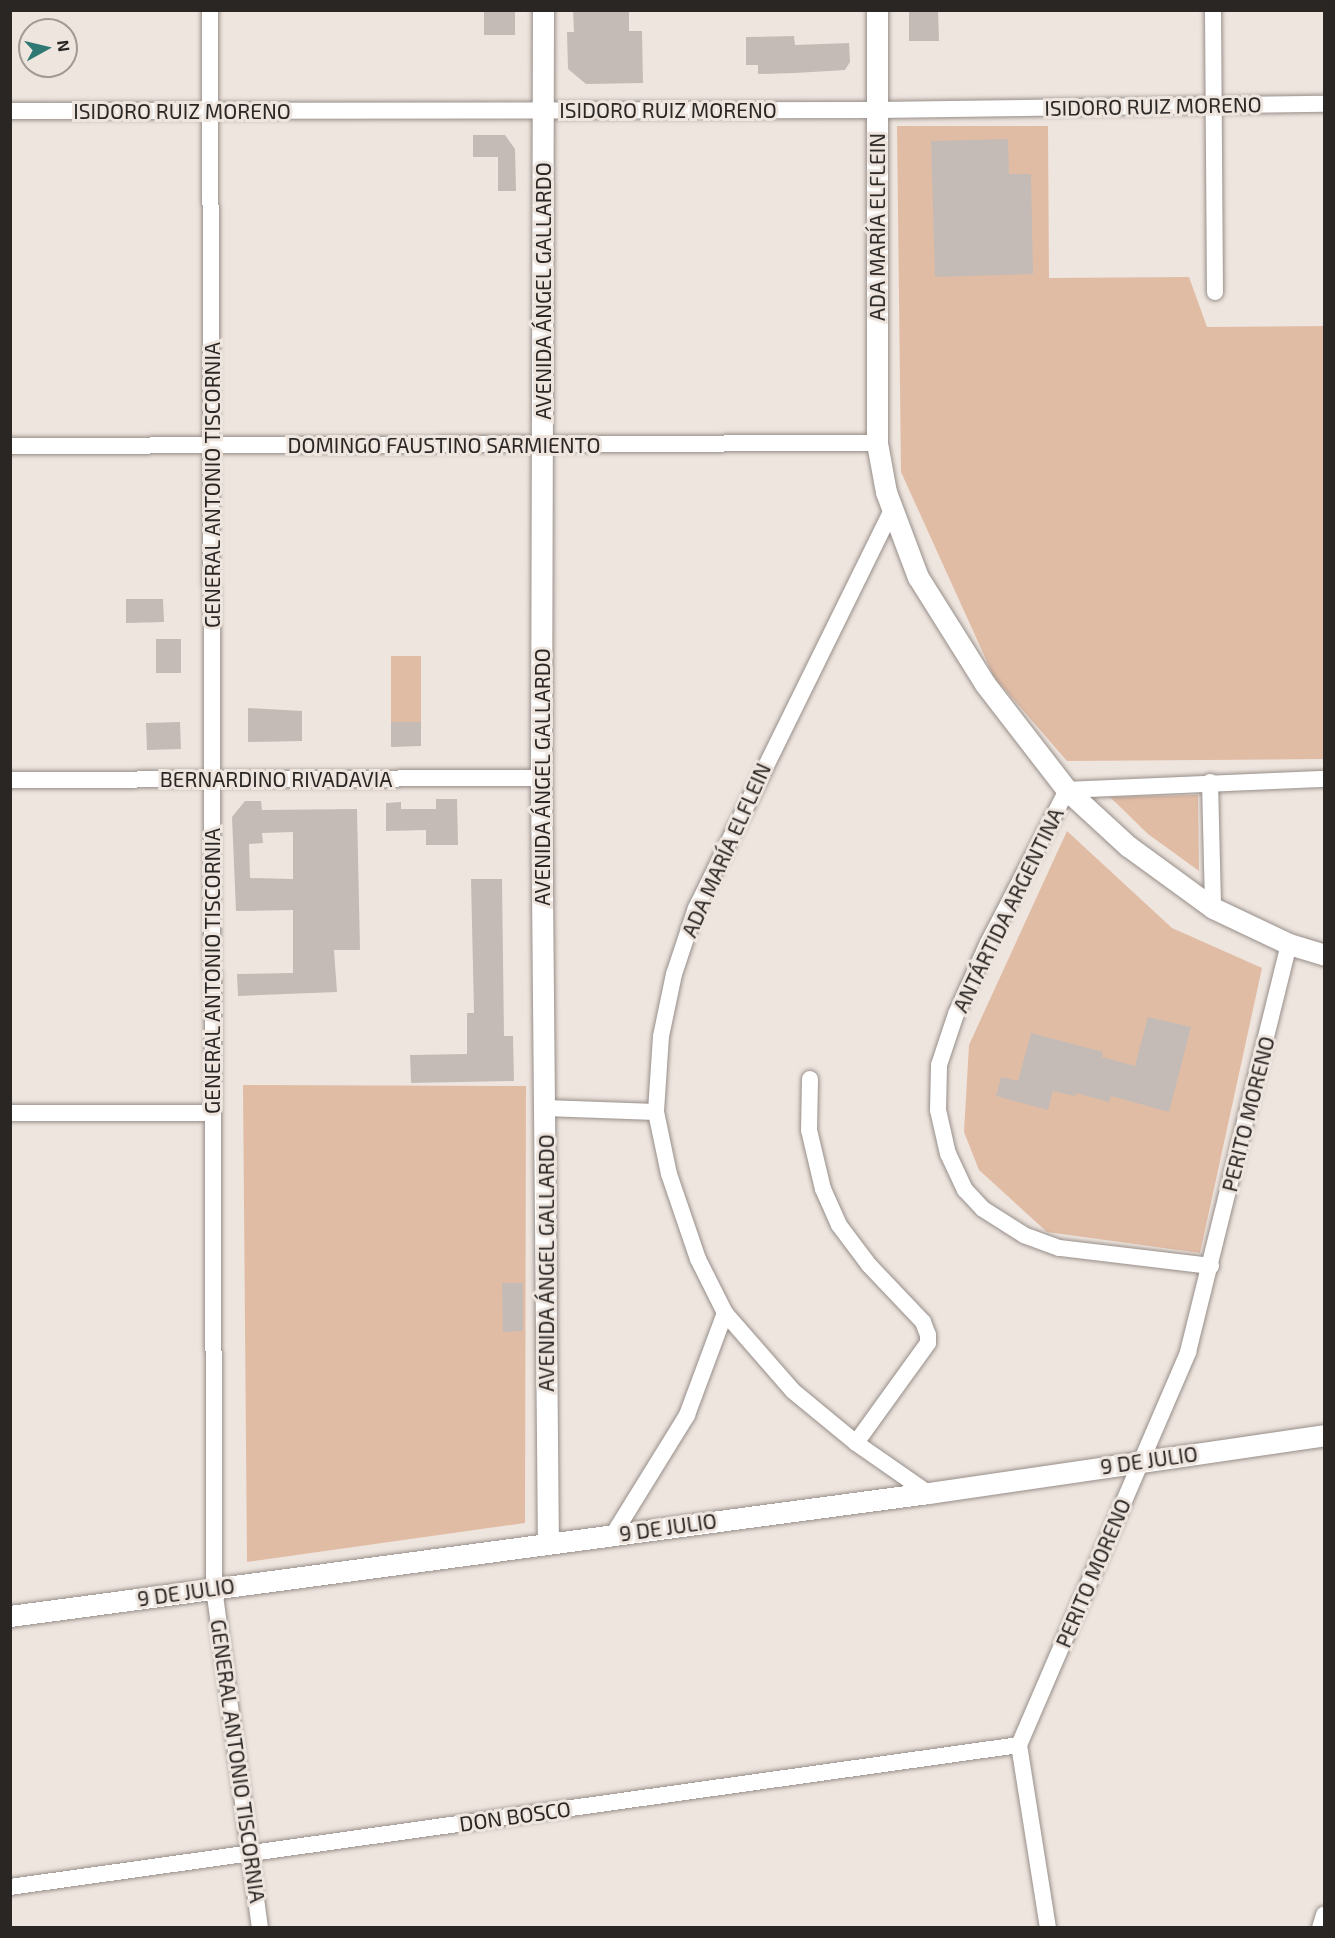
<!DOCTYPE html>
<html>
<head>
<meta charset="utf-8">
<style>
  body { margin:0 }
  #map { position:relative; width:1335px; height:1938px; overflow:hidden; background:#eee5df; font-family:"Exo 2",sans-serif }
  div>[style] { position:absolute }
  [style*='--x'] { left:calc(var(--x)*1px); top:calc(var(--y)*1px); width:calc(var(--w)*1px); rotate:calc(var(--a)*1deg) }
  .green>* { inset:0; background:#e1bca5 }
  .building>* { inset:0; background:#c4bbb6 }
  .roads { filter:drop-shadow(0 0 2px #978e89) drop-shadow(0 0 2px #978e89) }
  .minor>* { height:16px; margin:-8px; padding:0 8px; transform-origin:8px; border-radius:8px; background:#fff }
  .tertiary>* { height:21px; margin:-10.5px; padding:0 10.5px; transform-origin:10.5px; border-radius:10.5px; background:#fff }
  span { translate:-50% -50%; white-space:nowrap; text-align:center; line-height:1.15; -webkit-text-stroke:6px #eee5df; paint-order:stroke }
  .street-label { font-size:21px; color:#2a2624 }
  .frame { position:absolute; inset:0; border:12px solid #2a2624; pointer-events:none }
  .north { position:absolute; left:18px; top:18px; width:60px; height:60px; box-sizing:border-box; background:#eee5df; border:2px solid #a09994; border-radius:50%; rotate:82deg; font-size:16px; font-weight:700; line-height:24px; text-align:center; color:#2a2624 }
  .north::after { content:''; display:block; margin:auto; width:21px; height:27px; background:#2f7873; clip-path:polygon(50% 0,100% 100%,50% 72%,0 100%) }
</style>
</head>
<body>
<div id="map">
  <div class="green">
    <i style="clip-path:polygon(897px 126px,1048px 126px,1049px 278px,1189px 277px,1207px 327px,1324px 326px,1324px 759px,1067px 761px,994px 677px,901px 472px)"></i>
    <i style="clip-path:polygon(391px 656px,421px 656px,421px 722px,391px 722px)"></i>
    <i style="clip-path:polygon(1198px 795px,1199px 871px,1148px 834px,1110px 797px)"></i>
    <i style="clip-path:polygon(1067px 831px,1172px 928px,1262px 968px,1200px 1253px,1047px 1232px,979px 1170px,964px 1132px,969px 1045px)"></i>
    <i style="clip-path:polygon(243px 1085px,526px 1086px,525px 1523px,247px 1562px)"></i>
  </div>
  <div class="building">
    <i style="clip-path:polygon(484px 10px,515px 10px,515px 35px,484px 35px)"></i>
    <i style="clip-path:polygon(573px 10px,629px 10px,629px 31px,642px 31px,643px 83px,586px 84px,568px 69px,567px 32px,574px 32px)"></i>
    <i style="clip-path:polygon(909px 10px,938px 10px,939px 41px,909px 41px)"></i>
    <i style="clip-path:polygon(794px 36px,795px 45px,849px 43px,850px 62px,845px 70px,795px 73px,758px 74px,758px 65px,746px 65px,746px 37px)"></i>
    <i style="clip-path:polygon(473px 135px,505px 135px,515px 149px,516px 191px,498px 191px,498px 157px,473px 157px)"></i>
    <i style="clip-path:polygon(1008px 139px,1009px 174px,1031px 174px,1033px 274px,935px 277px,931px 141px)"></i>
    <i style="clip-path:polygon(126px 599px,163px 599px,164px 622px,126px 623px)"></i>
    <i style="clip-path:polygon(156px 639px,181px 639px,181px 673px,156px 673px)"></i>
    <i style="clip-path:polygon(248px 708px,302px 711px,302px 741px,248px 742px)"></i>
    <i style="clip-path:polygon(180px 722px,181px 749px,147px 750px,146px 723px)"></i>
    <i style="clip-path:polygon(391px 722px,421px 722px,421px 746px,391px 747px)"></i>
    <i style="clip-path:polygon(436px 799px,457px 799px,458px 845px,426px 845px,426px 830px,386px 831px,386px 803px,401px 802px,401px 809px,436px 809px)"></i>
    <i style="clip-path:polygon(evenodd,245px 801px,261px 801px,262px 810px,357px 809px,360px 950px,334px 950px,337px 992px,238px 996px,237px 974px,293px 973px,293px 910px,236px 911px,232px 817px,245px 801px,293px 832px,293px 879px,250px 878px,249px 844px,263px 843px,262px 833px,293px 832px)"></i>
    <i style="clip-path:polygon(471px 879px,502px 879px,504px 1036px,513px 1036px,514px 1081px,411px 1083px,410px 1055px,467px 1054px,467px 1013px,474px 1013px)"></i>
    <i style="clip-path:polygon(1148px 1017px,1191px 1027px,1169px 1112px,1111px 1096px,1109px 1102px,1076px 1093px,1075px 1096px,1053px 1091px,1048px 1110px,996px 1096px,1001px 1077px,1018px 1081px,1031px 1033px,1103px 1052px,1102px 1057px,1135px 1066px)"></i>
    <i style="clip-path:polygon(502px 1283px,523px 1283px,523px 1331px,503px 1332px)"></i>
  </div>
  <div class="roads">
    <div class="minor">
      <i style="--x:210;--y:10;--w:1578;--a:89.85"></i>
      <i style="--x:214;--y:1588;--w:343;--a:82.3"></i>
      <i style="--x:1213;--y:10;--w:282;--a:89.6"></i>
      <i style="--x:10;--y:111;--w:867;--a:-0.07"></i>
      <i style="--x:877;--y:110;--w:447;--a:-0.8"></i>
      <i style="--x:10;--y:446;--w:867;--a:-0.2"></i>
      <i style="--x:892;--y:510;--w:444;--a:116.2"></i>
      <i style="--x:696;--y:908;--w:70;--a:108.4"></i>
      <i style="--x:674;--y:974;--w:63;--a:101.8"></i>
      <i style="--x:661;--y:1036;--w:76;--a:93.8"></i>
      <i style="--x:656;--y:1112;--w:63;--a:78.2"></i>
      <i style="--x:669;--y:1174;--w:90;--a:71.2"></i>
      <i style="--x:698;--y:1259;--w:60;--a:63.4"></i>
      <i style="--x:725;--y:1313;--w:103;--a:48.9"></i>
      <i style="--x:793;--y:1391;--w:82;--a:39.5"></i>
      <i style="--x:856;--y:1443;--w:88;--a:34.8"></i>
      <i style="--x:10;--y:780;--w:531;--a:-0.22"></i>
      <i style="--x:1210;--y:782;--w:126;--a:88.6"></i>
      <i style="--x:810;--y:1079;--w:51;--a:91.1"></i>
      <i style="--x:809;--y:1130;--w:61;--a:76.7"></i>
      <i style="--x:823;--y:1189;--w:39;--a:66"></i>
      <i style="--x:839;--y:1225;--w:50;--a:53.1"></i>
      <i style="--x:869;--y:1265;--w:79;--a:46.5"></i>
      <i style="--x:923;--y:1322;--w:14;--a:69"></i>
      <i style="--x:928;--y:1335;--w:8;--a:90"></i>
      <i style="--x:928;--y:1343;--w:123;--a:125.8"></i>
      <i style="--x:545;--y:1108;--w:111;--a:2.1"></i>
      <i style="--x:10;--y:1113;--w:203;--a:0"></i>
      <i style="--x:1211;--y:1266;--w:153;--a:-173.2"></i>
      <i style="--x:1059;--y:1248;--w:37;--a:-160"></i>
      <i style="--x:1024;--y:1235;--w:49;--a:-147.6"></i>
      <i style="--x:983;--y:1209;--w:26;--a:-133"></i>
      <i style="--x:965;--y:1190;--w:40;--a:-115"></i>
      <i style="--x:948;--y:1154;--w:45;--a:-102.8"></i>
      <i style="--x:938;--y:1110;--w:45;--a:-88.7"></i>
      <i style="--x:939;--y:1065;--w:54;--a:-71.6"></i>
      <i style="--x:956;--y:1014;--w:78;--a:-65.7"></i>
      <i style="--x:988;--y:943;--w:172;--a:-62.7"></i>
      <i style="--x:1067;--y:790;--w:257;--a:-2.5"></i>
      <i style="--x:613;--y:1535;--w:141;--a:-58.3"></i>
      <i style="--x:687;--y:1415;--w:109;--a:-69.6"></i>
      <i style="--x:10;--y:1887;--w:1019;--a:-8.01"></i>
      <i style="--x:1048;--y:1928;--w:185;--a:-99"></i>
      <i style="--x:1019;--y:1745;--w:428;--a:-66.7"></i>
      <i style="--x:1188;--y:1352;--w:420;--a:-76.1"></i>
      <i style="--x:1320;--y:1928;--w:14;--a:-73"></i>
    </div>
    <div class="tertiary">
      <i style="--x:543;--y:10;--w:768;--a:90.15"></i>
      <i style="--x:541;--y:778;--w:765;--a:89.48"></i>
      <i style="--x:877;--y:10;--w:433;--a:90"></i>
      <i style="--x:877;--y:443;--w:50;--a:79.6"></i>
      <i style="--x:886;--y:492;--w:91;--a:69.4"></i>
      <i style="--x:918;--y:577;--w:126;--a:57.9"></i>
      <i style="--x:985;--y:684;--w:134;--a:52.3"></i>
      <i style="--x:1067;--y:790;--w:83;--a:42.6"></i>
      <i style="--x:1128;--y:846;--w:105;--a:36.1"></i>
      <i style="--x:1213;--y:908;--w:84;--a:25.3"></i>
      <i style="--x:1289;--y:944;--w:37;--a:17"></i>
      <i style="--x:10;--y:1616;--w:926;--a:-7.63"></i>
      <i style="--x:928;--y:1493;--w:400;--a:-8.3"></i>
    </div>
  </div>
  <div class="street-label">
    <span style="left:1153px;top:106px;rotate:-1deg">ISIDORO RUIZ MORENO</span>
    <span style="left:668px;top:110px">ISIDORO RUIZ MORENO</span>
    <span style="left:182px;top:111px">ISIDORO RUIZ MORENO</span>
    <span style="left:877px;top:227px;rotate:-90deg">ADA MARÍA ELFLEIN</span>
    <span style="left:543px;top:291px;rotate:-90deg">AVENIDA ÁNGEL GALLARDO</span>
    <span style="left:444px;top:445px">DOMINGO FAUSTINO SARMIENTO</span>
    <span style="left:212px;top:485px;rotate:-90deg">GENERAL ANTONIO TISCORNIA</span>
    <span style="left:542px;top:777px;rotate:-90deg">AVENIDA ÁNGEL GALLARDO</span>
    <span style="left:276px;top:779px">BERNARDINO RIVADAVIA</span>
    <span style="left:726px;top:850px;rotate:-66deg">ADA MARÍA ELFLEIN</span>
    <span style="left:1008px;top:910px;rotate:-64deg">ANTÁRTIDA ARGENTINA</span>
    <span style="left:212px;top:971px;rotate:-90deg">GENERAL ANTONIO TISCORNIA</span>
    <span style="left:1248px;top:1114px;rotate:-76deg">PERITO MORENO</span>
    <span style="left:546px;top:1263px;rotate:-90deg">AVENIDA ÁNGEL GALLARDO</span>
    <span style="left:1149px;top:1460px;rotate:-8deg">9 DE JULIO</span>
    <span style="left:668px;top:1527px;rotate:-8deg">9 DE JULIO</span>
    <span style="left:1093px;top:1573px;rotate:-67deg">PERITO MORENO</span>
    <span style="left:186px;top:1592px;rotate:-8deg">9 DE JULIO</span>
    <span style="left:238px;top:1761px;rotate:82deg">GENERAL ANTONIO TISCORNIA</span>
    <span style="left:515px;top:1816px;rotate:-8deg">DON BOSCO</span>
  </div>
  <div class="frame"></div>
  <div class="north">N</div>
</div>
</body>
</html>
